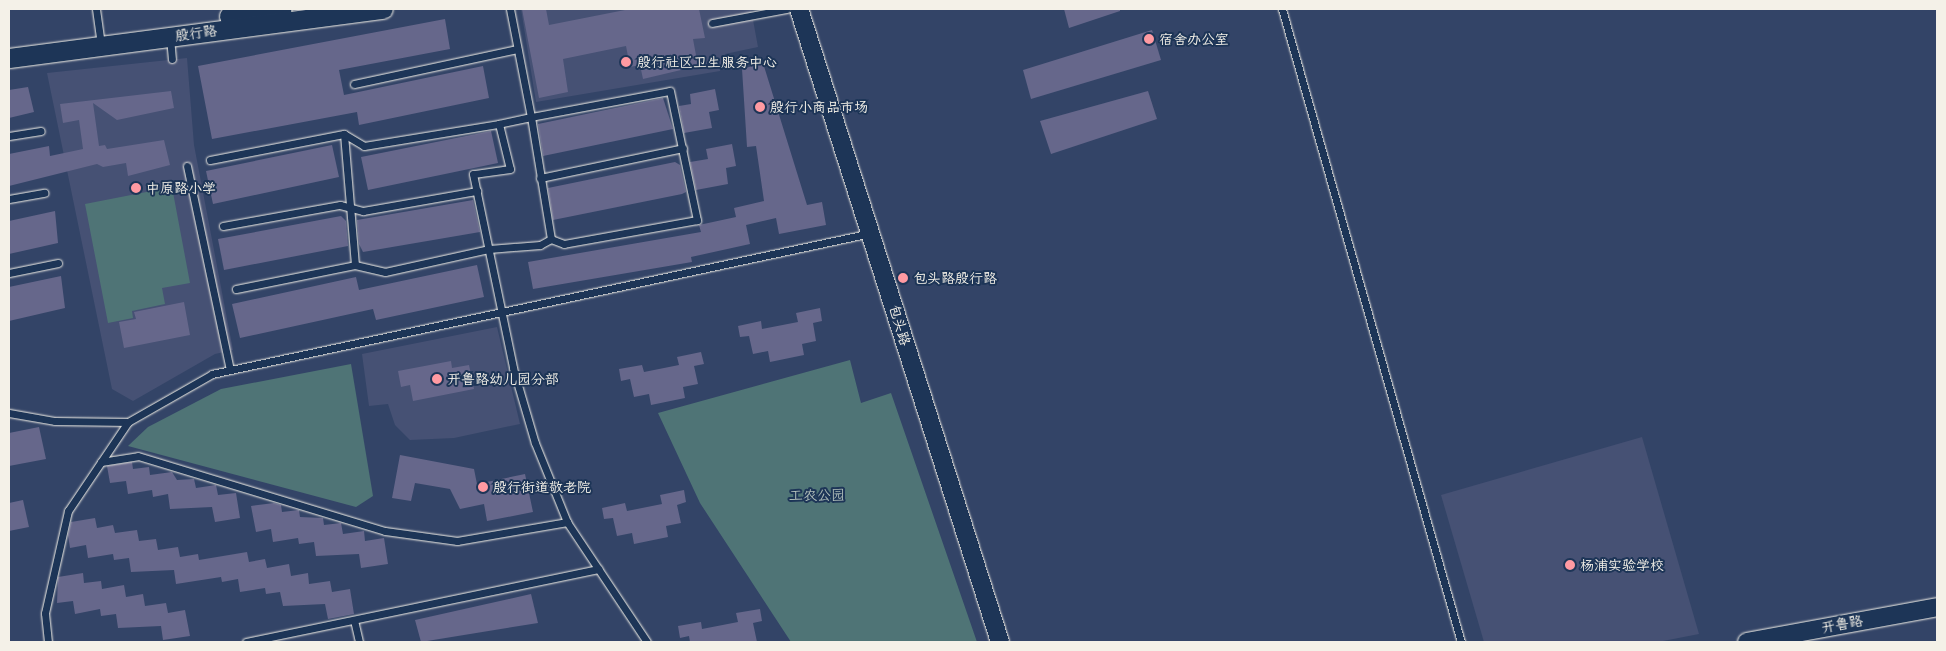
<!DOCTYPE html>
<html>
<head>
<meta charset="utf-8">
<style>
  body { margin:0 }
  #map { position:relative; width:1946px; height:651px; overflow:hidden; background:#334467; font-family:"Patrick Hand","LXGW WenKai TC",sans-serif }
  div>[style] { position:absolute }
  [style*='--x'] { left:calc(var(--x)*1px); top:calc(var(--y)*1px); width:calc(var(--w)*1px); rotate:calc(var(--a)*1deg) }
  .built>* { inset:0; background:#465174 }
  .green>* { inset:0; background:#4f7476 }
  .building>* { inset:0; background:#66678b }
  .roads { filter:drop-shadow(0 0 1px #f4f1e8) drop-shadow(0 0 1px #f4f1e8) }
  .service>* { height:7px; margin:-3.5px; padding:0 3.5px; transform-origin:3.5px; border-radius:3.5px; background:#1d3557 }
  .tertiary>* { height:18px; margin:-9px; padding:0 9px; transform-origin:9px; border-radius:9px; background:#1d3557 }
  .secondary>* { height:19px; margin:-9.5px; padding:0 9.5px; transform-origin:9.5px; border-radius:9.5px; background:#1d3557 }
  .dots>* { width:14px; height:14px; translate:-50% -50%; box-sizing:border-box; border:2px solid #1d3557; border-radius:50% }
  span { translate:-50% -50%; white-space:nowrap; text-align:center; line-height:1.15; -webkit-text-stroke:4px #1d3557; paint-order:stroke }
  .street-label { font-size:14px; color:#f4f1e8 }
  .poi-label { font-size:14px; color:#f4f1e8 }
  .left { translate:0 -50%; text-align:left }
  .park-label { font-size:14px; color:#b2bfba }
  .frame { position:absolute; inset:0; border:10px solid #f4f1e8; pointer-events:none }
</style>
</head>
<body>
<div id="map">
  <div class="built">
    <i style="clip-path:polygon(521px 9px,751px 9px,758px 47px,725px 54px,720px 71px,536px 102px)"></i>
    <i style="clip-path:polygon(187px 58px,194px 145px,233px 350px,215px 354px,133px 401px,112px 389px,47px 73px)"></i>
    <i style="clip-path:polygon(497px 327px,520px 424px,454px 438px,410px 440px,395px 425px,388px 404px,369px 406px,362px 354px)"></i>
    <i style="clip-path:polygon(1642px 437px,1699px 634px,1658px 642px,1484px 642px,1441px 495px)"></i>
  </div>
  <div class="green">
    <i style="clip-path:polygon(172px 187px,190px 283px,162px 288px,165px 304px,132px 311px,133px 318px,108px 323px,85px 204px)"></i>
    <i style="clip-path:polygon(850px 360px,861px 403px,891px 393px,977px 642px,791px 642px,700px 503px,658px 413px)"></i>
    <i style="clip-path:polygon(351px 364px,373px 496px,356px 507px,128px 446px,148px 427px,221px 389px)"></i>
  </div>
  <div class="building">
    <i style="clip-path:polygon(522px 9px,546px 9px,549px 25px,630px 9px,699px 9px,705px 38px,693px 39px,698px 66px,643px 79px,640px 65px,630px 67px,626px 46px,563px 59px,568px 92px,539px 98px)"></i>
    <i style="clip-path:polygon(1064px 9px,1120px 9px,1120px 11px,1069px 28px)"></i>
    <i style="clip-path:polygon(445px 19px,450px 49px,339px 70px,344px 95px,483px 66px,489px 98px,359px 125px,357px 112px,212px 139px,198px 66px)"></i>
    <i style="clip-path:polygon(1152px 30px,1161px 60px,1031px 99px,1023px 70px)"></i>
    <i style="clip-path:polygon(763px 63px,807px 205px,822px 202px,826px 225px,779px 234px,776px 218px,746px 225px,750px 244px,691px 257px,692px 262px,533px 289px,528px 262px,701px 232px,699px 225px,736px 217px,734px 208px,764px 201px,756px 146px,747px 147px,742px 69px)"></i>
    <i style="clip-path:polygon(28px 87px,34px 112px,9px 118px,9px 90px)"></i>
    <i style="clip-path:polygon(715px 89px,719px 110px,709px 112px,712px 128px,684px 133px,679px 106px,691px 104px,690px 94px)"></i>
    <i style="clip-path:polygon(171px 91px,174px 108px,117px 120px,93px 103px,99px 146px,105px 145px,107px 149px,164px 140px,170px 165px,128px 176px,126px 163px,103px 167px,97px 164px,9px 186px,9px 154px,49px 146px,50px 156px,83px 149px,79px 120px,63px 123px,60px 104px)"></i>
    <i style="clip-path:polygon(1148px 91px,1157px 119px,1051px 154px,1040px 121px)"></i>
    <i style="clip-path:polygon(663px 98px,673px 129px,543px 156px,538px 124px)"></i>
    <i style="clip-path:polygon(491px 131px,498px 163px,368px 190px,361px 157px)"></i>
    <i style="clip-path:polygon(732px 144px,736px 166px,726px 168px,728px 184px,696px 190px,690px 162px,708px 159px,706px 149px)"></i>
    <i style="clip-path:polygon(332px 145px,339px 177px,213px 204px,206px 171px)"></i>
    <i style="clip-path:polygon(675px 162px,680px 165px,686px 192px,682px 194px,553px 220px,548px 188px)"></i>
    <i style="clip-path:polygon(473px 200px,480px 232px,363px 252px,359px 244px,357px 220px)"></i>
    <i style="clip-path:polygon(55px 211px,58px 243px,9px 254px,9px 221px)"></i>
    <i style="clip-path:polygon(341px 216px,346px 221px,348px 246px,224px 270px,218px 239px)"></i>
    <i style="clip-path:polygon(477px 265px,484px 297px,376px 320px,373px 309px,240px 338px,232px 304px,356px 277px,359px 290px)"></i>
    <i style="clip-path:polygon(61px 276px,65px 308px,9px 321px,9px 287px)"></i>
    <i style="clip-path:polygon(184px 302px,190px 335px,124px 348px,119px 322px,136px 319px,134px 312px)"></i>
    <i style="clip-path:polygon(820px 308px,822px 321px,813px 323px,816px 341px,802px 344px,804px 355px,770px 362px,768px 351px,753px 354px,749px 336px,740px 337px,738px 326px,761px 321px,762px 329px,798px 322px,796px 313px)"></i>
    <i style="clip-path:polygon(701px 352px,704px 364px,694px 366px,698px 384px,683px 387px,685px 398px,651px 405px,649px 394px,634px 397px,630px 379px,621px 381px,619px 369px,642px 365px,644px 372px,679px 365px,677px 357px)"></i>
    <i style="clip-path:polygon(451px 361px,452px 368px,469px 365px,474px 389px,413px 401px,410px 385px,401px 387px,398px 371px)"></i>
    <i style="clip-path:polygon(39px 427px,46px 459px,9px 466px,9px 433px)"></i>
    <i style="clip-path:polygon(400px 455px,474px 469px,477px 484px,525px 474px,533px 512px,487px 521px,484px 504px,460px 509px,450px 489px,415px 483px,411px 501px,392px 498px)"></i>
    <i style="clip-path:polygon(132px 462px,133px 469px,149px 467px,150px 475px,172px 472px,177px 480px,194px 479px,196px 488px,216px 485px,218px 495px,236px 493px,240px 518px,215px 522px,212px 507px,170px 509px,168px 494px,153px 497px,152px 490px,128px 494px,126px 481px,110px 483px,107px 466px)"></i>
    <i style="clip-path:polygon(684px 490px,686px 502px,677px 505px,681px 523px,666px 526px,668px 537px,634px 544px,632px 533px,617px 536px,613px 518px,604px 519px,602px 508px,625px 503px,627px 511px,662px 504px,660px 495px)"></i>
    <i style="clip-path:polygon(23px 500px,29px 527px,9px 531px,9px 503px)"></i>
    <i style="clip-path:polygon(274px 503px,281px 505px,282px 512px,299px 510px,300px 517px,323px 518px,324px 525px,341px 523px,343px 534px,364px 531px,365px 541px,384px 538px,388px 564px,361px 568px,359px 554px,316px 556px,314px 542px,299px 544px,298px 538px,273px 542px,271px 529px,256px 532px,251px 506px)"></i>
    <i style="clip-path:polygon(95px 518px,97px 528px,113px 525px,115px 533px,137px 530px,139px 541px,156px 539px,158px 550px,178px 547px,180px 557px,198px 554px,199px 560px,247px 552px,249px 562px,265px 559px,267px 568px,289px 564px,291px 576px,308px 573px,309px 584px,330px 581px,332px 592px,350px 589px,354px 614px,328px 619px,325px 604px,283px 606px,280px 592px,266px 594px,265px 588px,240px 592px,238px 579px,222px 582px,221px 577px,176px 584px,174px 570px,131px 572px,129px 558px,114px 560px,113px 554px,88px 558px,86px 545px,70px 548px,68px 535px,71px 522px)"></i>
    <i style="clip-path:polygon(83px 573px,84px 583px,101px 581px,102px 589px,124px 585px,126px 597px,143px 594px,145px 606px,166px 603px,168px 613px,185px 610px,190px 636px,163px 640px,161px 626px,118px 628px,116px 614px,101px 616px,100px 609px,75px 614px,73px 601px,57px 603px,58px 577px)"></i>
    <i style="clip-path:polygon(531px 594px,538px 623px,421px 642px,415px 620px)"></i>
    <i style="clip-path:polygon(760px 609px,762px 621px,753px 623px,757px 642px,690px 642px,689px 636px,680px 638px,678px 626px,701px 622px,702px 629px,738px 622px,736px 613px)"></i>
  </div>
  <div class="roads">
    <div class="service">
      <i style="--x:96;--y:9;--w:37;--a:82"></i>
      <i style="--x:510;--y:9;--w:110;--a:79"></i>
      <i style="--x:531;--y:117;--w:33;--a:168"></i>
      <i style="--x:499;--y:124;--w:46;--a:76.3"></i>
      <i style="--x:510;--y:169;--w:37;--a:172"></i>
      <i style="--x:473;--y:174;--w:198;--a:78.3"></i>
      <i style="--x:513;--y:368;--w:78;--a:73.7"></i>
      <i style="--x:535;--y:443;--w:85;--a:67.9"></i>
      <i style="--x:567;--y:522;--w:144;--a:56.3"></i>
      <i style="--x:1282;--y:9;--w:658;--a:74.21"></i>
      <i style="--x:712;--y:23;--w:76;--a:-10.6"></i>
      <i style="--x:170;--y:37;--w:22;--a:85"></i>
      <i style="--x:354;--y:84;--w:167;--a:-12.1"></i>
      <i style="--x:344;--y:134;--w:131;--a:85.2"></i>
      <i style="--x:9;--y:136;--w:32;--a:-9"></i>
      <i style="--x:210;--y:160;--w:136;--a:-11"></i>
      <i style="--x:344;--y:134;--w:23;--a:31"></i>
      <i style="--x:364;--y:146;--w:137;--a:-9.3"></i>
      <i style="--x:187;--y:166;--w:208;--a:78.1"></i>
      <i style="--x:540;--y:178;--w:146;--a:-11.8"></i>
      <i style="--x:9;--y:199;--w:36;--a:-10"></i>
      <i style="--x:223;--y:226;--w:119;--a:-10.2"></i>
      <i style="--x:340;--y:205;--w:24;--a:15"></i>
      <i style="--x:363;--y:211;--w:116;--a:-10"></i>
      <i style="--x:9;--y:273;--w:50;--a:-11.5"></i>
      <i style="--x:236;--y:289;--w:121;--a:-11.4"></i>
      <i style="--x:355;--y:265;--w:31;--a:13"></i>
      <i style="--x:385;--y:272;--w:107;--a:-12.5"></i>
      <i style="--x:489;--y:249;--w:51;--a:-4.5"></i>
      <i style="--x:540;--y:245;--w:13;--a:-29"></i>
      <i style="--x:551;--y:239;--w:124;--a:-99.3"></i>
      <i style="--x:531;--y:117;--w:141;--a:-10.6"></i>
      <i style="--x:670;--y:91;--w:132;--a:78.2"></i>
      <i style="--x:697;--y:220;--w:135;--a:169.8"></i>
      <i style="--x:564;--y:244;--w:14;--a:-159"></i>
      <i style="--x:9;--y:413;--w:47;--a:9.9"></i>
      <i style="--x:55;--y:421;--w:73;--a:0.8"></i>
      <i style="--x:101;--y:462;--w:37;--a:-9"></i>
      <i style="--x:138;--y:456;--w:258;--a:16.9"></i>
      <i style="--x:385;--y:531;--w:73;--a:7.9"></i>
      <i style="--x:457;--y:541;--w:112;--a:-9.8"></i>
      <i style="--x:354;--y:620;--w:23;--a:77"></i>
      <i style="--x:48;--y:642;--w:29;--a:-96"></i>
      <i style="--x:45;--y:613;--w:105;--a:-77.3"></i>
      <i style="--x:68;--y:511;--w:107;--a:-56"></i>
      <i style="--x:128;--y:422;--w:97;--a:-29.7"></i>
      <i style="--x:212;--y:374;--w:674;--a:-12.08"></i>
      <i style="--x:246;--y:642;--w:360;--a:-11.7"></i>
    </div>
    <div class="tertiary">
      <i style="--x:799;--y:9;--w:664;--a:72.38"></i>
      <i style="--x:1747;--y:642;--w:193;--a:-10.4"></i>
    </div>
    <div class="secondary">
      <i style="--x:229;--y:16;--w:53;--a:-7.5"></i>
      <i style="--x:9;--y:58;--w:377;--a:-7.5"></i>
    </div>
  </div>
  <div class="dots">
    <i style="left:1149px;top:39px;background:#ff9aa2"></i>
    <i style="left:626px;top:62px;background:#ff9aa2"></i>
    <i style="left:760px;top:107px;background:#ff9aa2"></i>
    <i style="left:136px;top:188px;background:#ff9aa2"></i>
    <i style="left:903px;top:278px;background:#ff9aa2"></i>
    <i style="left:437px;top:379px;background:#ff9aa2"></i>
    <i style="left:483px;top:487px;background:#ff9aa2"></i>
    <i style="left:1570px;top:565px;background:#ff9aa2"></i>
  </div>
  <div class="street-label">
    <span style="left:196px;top:33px;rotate:-8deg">殷行路</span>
    <span style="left:900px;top:325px;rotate:73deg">包头路</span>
    <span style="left:1842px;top:624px;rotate:-11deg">开鲁路</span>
  </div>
  <div class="poi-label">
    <span class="left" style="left:1159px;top:39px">宿舍办公室</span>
    <span class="left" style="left:637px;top:62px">殷行社区卫生服务中心</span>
    <span class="left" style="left:770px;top:107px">殷行小商品市场</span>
    <span class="left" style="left:146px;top:188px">中原路小学</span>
    <span class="left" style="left:913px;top:278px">包头路殷行路</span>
    <span class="left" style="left:447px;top:379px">开鲁路幼儿园分部</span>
    <span class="left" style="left:493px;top:487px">殷行街道敬老院</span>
    <span class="left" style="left:1580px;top:565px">杨浦实验学校</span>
  </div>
  <div class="park-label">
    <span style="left:817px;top:495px">工农公园</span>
  </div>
  <div class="frame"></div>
</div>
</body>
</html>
